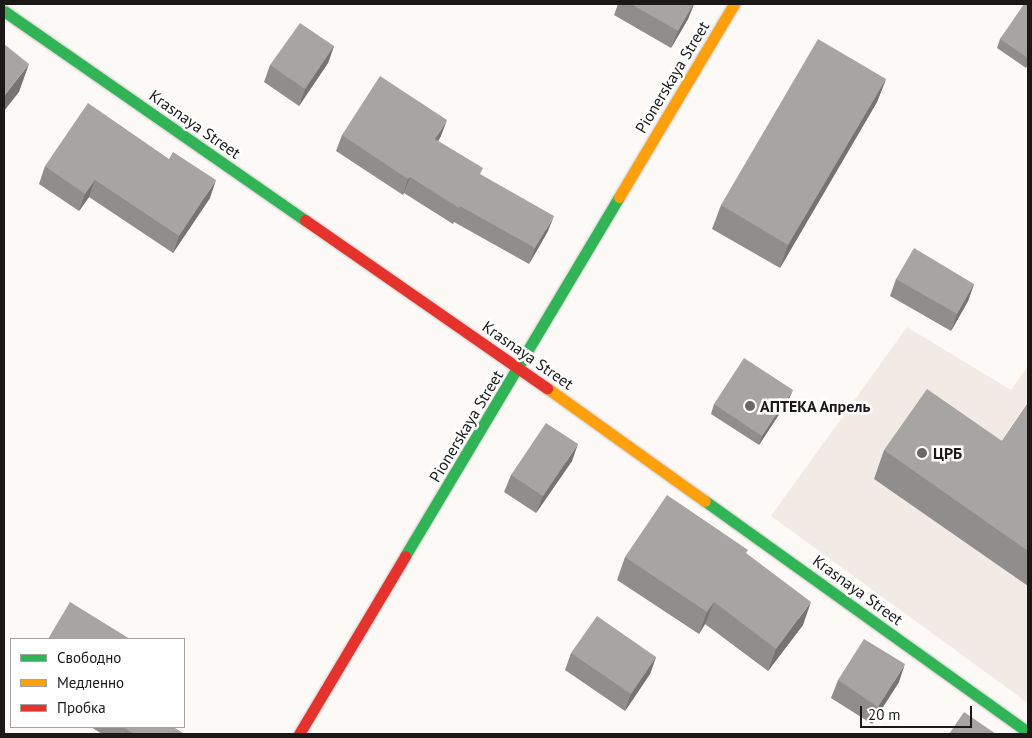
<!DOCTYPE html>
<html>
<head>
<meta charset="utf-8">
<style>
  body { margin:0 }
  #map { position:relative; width:1032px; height:738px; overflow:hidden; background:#fcf9f7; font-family:"PT Sans",sans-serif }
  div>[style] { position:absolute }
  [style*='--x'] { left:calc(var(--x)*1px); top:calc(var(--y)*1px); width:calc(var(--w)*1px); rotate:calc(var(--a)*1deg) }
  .built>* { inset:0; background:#f2ebe5 }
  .roads { filter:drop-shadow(0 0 1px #c8c6c5) drop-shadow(0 0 1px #c8c6c5) }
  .fast>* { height:11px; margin:-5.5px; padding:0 5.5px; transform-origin:5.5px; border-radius:5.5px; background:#30b455 }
  .slow>* { height:11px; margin:-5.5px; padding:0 5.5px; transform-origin:5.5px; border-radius:5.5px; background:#ff9f0a }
  .jam>* { height:11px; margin:-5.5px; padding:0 5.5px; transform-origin:5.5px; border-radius:5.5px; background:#e5322d }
  .wall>* { inset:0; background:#908e8c }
  .shaded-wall>* { inset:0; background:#757472 }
  .building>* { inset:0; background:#a7a5a3 }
  .dots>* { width:14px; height:14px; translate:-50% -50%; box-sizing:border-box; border:2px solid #fff; border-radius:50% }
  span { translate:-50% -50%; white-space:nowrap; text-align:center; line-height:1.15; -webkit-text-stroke:5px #fff; paint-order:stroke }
  .street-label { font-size:16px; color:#1b1918 }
  .poi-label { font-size:16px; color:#1b1918; font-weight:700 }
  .left { translate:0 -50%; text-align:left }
  .frame { position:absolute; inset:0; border:5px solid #1b1918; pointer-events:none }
  .legend { position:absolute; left:10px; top:638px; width:175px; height:90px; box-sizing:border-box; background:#fff; border:1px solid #a4a3a3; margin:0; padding:6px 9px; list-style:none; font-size:15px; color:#1b1918 }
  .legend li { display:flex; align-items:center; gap:10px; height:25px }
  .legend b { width:25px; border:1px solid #a4a3a3 }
  .scale { position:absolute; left:860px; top:706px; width:112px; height:22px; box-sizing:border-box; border:2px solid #1b1918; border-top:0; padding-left:6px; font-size:15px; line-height:18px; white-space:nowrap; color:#1b1918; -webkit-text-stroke:4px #fff; paint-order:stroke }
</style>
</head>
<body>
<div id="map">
  <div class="built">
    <i style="clip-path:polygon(907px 327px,1011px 390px,1028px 366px,1028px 703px,771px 516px)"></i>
  </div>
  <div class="roads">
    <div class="fast">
      <i style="--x:4;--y:11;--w:366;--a:34.8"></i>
      <i style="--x:705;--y:501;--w:397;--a:35.6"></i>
      <i style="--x:405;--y:556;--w:418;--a:-59.2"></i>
    </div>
    <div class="slow">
      <i style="--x:619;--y:197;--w:225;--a:-59.2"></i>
      <i style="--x:547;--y:388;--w:194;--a:35.6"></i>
    </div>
    <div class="jam">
      <i style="--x:305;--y:220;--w:295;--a:34.8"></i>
      <i style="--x:299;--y:734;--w:207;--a:-59.2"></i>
    </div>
  </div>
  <div class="wall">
    <i style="clip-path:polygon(618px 4px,694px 4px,688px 19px,671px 48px,614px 15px)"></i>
    <i style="clip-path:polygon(1028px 4px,1028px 65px,1026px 68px,997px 48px,1000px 39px)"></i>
    <i style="clip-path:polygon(334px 46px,328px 63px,299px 106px,264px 82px,270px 65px)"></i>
    <i style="clip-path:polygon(886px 79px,877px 102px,780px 268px,712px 229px,721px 205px)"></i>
    <i style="clip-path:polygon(342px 135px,441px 136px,438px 141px,481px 175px,548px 231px,529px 264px,454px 222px,453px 224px,404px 193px,403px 195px,336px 151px)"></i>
    <i style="clip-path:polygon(45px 166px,210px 198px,173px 253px,89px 197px,79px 211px,39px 184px)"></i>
    <i style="clip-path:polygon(896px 279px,974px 284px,968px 301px,951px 331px,890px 296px)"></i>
    <i style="clip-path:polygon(789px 399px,759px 445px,711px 414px,714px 404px)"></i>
    <i style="clip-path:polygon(1028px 403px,1028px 586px,874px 479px,884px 450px,1002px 441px)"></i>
    <i style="clip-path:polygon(572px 461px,536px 513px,504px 492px,511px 475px)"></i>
    <i style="clip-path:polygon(746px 554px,803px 625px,768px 671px,705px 624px,699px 634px,617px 580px,625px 557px)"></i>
    <i style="clip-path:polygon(571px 653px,656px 657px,650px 674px,625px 711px,565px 670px)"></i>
    <i style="clip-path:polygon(838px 680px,899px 682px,872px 724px,831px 698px)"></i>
    <i style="clip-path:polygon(91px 727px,173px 727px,184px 734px,102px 734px)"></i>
  </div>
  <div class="shaded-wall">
    <i style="clip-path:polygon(694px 4px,688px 19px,671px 48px,678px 31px)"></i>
    <i style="clip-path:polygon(334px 46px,328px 63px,299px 106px,305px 89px)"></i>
    <i style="clip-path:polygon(29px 64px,19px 92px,4px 111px,4px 96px)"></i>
    <i style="clip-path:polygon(886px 79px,877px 102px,780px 268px,788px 245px)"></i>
    <i style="clip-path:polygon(447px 120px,441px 136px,429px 155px,435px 139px)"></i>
    <i style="clip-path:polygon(410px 177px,404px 193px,403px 195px,408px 179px)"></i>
    <i style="clip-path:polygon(95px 180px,89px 197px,79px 211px,85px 194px)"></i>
    <i style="clip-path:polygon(216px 180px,210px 198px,173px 253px,179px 236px)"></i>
    <i style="clip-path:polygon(554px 216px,548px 231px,529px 264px,535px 248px)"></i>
    <i style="clip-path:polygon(974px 284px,968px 301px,951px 331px,957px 314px)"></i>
    <i style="clip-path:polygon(793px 390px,789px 399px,759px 445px,762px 436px)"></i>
    <i style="clip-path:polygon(578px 444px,572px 461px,536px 513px,543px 496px)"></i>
    <i style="clip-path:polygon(714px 602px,705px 624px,699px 634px,707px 612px)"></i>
    <i style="clip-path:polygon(811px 602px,803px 625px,768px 671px,776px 649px)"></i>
    <i style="clip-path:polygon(656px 657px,650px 674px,625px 711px,631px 694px)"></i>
    <i style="clip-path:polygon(905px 664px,899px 682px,872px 724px,878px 707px)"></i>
  </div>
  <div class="building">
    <i style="clip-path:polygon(631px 4px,693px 4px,678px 31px)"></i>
    <i style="clip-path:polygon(1024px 4px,1028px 4px,1028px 58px,1000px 39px)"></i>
    <i style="clip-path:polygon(300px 23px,334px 46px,305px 89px,270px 65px)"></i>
    <i style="clip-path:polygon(818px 39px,886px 79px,788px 245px,721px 205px)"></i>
    <i style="clip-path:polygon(4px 44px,29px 64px,4px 96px)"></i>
    <i style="clip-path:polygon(380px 76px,447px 120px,435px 139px,483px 168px,480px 174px,554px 216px,535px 248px,460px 206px,459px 208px,410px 177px,408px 179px,342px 135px)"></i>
    <i style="clip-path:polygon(88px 103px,169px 159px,173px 152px,216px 180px,179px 236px,95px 180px,85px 194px,45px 166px)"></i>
    <i style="clip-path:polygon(914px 248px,974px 284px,957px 314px,896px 279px)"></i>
    <i style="clip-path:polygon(744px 358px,793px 390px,762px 436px,714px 404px)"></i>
    <i style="clip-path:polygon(927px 389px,1002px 441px,1028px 403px,1028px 551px,884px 450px)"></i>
    <i style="clip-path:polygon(546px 423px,578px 444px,543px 496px,511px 475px)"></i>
    <i style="clip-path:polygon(667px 495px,748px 550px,746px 553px,811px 602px,776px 649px,714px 602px,707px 612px,625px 557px)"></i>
    <i style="clip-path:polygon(70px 602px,130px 639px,48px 639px)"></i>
    <i style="clip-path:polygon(597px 616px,656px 657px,631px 694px,571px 653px)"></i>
    <i style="clip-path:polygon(864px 639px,905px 664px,878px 707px,838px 680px)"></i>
    <i style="clip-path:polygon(964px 712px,996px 734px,949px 734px)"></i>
    <i style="clip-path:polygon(123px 727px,173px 727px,184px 734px,134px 734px)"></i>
  </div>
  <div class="dots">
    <i style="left:750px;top:406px;background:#6a6766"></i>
    <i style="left:922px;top:453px;background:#6a6766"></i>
  </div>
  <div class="street-label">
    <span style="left:672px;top:77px;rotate:-59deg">Pionerskaya Street</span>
    <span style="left:195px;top:124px;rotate:35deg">Krasnaya Street</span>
    <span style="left:528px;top:355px;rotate:35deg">Krasnaya Street</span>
    <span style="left:466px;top:426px;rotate:-59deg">Pionerskaya Street</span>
    <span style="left:858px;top:590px;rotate:36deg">Krasnaya Street</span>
  </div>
  <div class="poi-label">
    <span class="left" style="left:760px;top:406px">АПТЕКА Апрель</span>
    <span class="left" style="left:933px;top:453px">ЦРБ</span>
  </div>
  <div class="frame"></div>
  <ul class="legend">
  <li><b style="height:6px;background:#30b455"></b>Свободно</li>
  <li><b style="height:6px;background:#ff9f0a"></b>Медленно</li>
  <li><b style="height:6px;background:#e5322d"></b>Пробка</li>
  </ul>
  <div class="scale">20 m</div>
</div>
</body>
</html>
